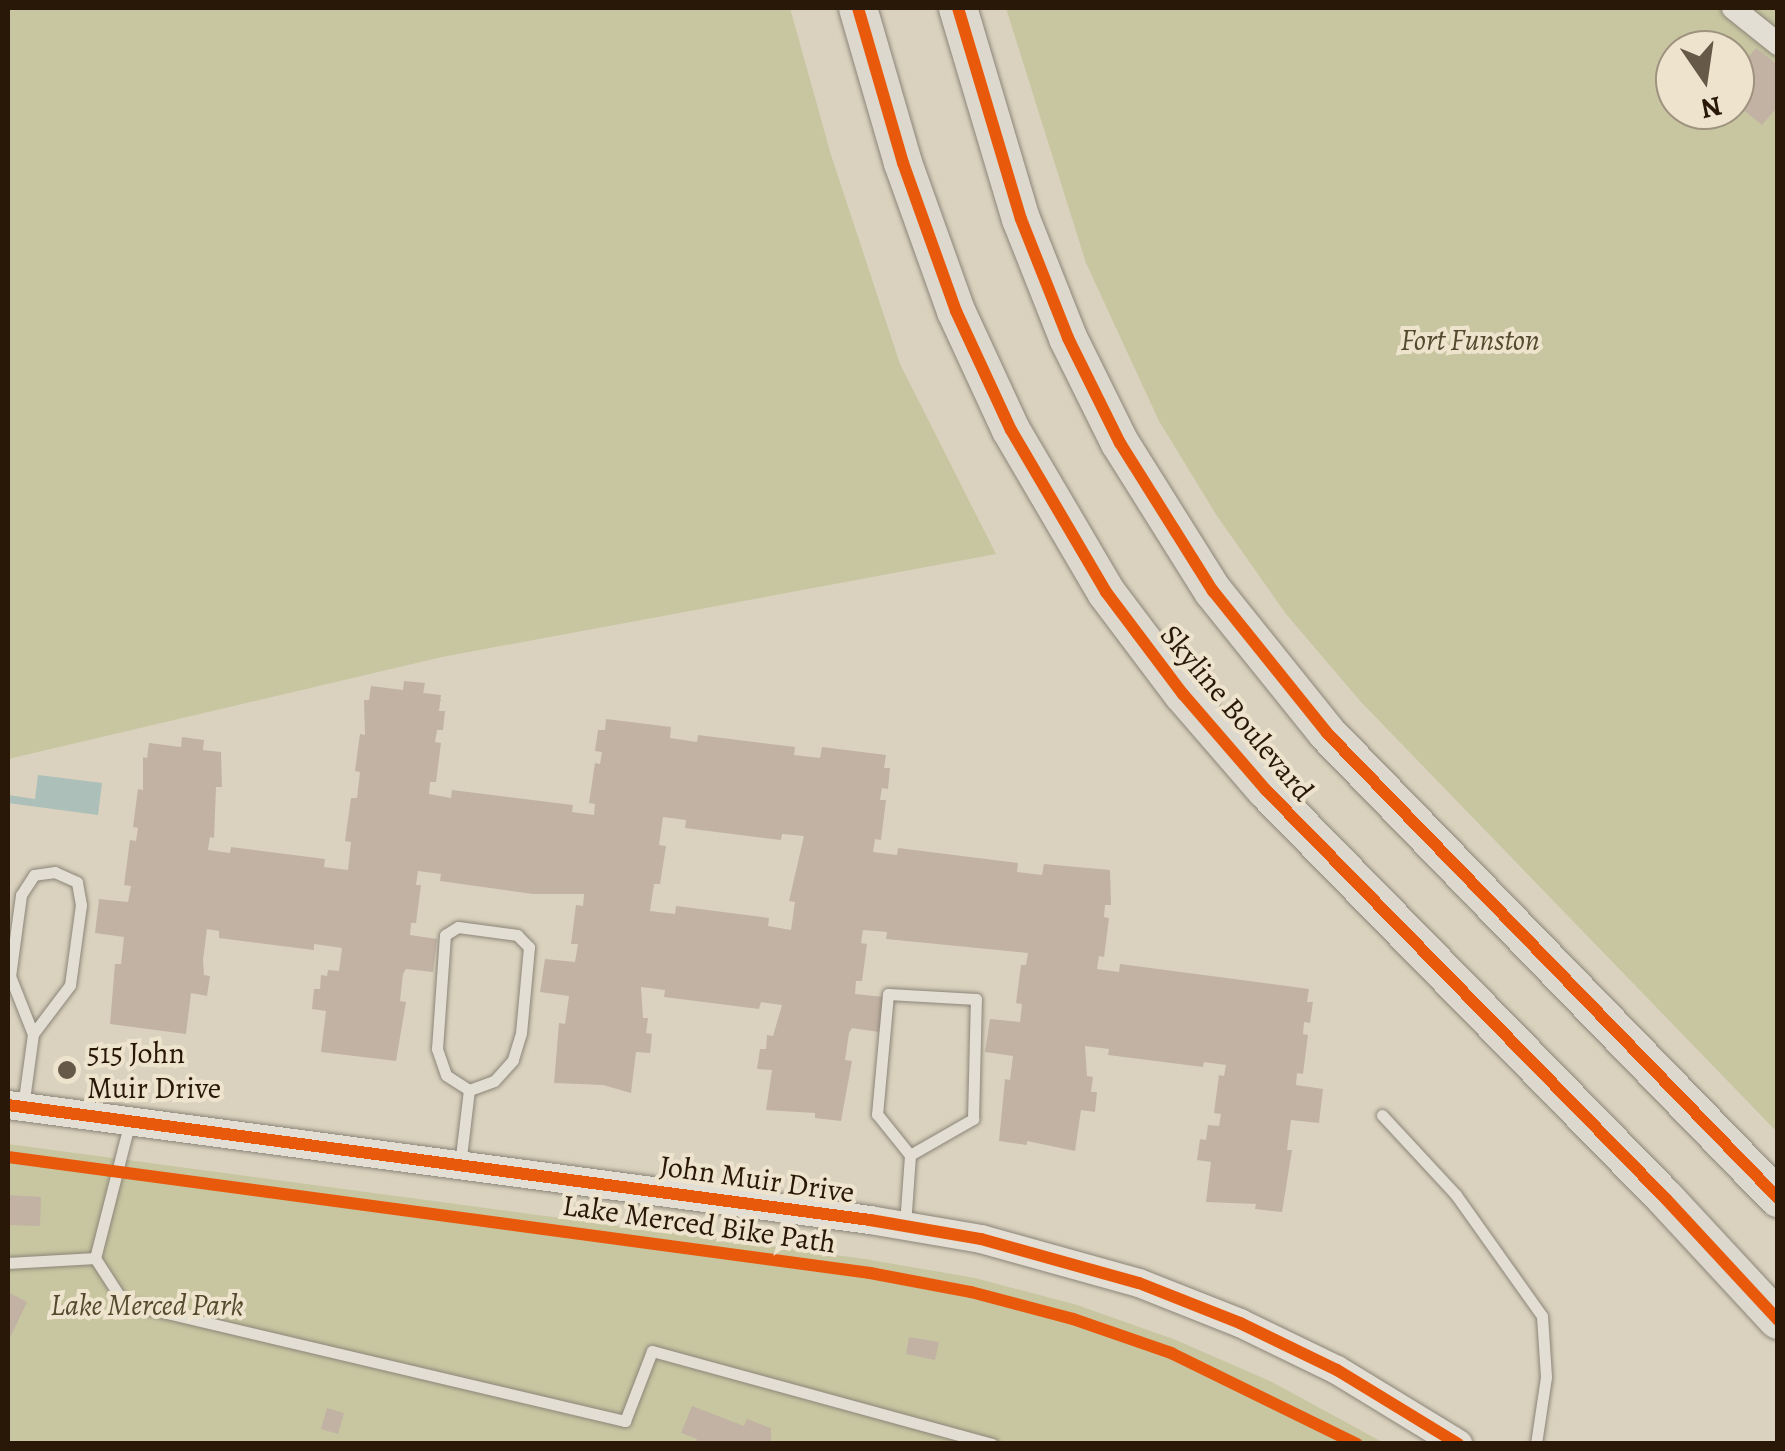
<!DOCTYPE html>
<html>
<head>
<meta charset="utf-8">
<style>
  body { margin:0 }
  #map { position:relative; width:1785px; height:1451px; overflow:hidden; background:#dad2be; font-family:Alegreya,serif }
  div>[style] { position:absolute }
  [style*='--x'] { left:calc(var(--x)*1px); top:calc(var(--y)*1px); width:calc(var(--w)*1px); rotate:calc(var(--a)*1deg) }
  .green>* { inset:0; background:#c7c6a1 }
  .water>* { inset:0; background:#acbfb8 }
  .building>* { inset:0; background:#c2b2a4 }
  .roads { filter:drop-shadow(0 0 2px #8c8578) drop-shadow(0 0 2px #8c8578) }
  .service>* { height:11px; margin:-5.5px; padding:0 5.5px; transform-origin:5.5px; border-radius:5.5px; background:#e2ded4 }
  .minor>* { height:22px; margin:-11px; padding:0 11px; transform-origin:11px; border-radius:11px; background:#e2ded4 }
  .tertiary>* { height:28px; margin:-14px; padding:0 14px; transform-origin:14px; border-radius:14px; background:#e2ded4 }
  .primary>* { height:38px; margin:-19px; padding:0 19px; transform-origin:19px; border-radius:19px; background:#ddd8cd }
  .cycleway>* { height:12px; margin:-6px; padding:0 6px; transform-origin:6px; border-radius:6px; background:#e8590c }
  .dots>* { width:28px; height:28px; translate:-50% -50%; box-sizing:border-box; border:5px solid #eee4ce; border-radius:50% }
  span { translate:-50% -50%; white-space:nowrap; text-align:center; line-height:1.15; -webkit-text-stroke:8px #eee4ce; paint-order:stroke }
  .park-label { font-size:30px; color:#544a2e; font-style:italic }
  .street-label { font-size:30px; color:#291807 }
  .poi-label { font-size:30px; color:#291807 }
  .left { translate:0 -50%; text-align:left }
  .frame { position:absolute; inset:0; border:10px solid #291807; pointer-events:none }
  .north { position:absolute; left:1655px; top:30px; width:100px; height:100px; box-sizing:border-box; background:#eee4ce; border:2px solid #9f927e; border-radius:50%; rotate:167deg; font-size:28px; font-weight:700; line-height:40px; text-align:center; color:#291807 }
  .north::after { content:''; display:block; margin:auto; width:35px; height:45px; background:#675947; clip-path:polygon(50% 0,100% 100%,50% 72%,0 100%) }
</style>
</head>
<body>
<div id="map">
  <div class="green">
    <i style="clip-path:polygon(8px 8px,790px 8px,831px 155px,900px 364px,996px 554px,442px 657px,8px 759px)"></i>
    <i style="clip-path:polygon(evenodd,1006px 8px,1777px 8px,1777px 1132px,1361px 702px,1286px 614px,1217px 516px,1159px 421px,1086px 263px,1006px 8px,1675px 50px,1735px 50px,1735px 110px,1675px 110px,1675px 50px)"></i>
    <i style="clip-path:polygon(8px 1144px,865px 1259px,975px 1278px,1077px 1305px,1176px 1340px,1272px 1382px,1384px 1443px,8px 1444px)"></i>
  </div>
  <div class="water">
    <i style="clip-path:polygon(38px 775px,102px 783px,98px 815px,8px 803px,8px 795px,35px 799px)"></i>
  </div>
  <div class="building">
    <i style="clip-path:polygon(1756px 48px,1778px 65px,1778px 106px,1762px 125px,1735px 103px,1735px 73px)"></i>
    <i style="clip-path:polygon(evenodd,404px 681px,425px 683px,423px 693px,441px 695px,439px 711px,445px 711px,443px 730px,437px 730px,435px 742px,441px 743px,436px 782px,430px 782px,429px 794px,451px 798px,452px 790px,573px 805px,572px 812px,594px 815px,595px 804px,589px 803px,595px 763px,600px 764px,602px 752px,595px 751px,598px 730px,605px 730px,606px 719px,671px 727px,670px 738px,697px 742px,698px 735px,795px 747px,794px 755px,820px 758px,822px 747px,886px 755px,884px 768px,890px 768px,888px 789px,882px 788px,880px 800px,886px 800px,881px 840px,875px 839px,873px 852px,897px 855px,898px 848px,1018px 863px,1017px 872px,1042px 875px,1044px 864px,1110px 870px,1111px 905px,1105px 905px,1104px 917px,1109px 918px,1104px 957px,1099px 956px,1097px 969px,1119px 972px,1120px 964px,1309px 989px,1307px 1002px,1313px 1002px,1310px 1023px,1304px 1022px,1303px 1034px,1308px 1035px,1303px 1074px,1297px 1073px,1296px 1085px,1323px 1089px,1319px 1123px,1291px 1120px,1287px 1150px,1292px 1150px,1282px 1212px,1255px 1209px,1256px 1204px,1206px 1202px,1211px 1162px,1197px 1160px,1200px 1139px,1206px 1140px,1208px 1125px,1219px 1126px,1221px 1114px,1214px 1113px,1219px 1075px,1224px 1076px,1226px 1065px,1204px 1062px,1203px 1067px,1108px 1055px,1109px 1049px,1085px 1046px,1087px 1076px,1093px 1077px,1091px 1092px,1097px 1092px,1095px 1112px,1081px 1110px,1075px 1151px,1027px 1141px,1027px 1145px,999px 1141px,1005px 1079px,1010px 1080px,1013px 1056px,985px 1052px,990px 1019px,1020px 1022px,1022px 1004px,1016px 1003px,1021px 965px,1026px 965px,1028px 953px,886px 939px,887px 932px,863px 930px,861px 943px,867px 944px,862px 981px,856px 981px,855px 994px,884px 997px,879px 1032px,852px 1028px,849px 1033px,845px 1060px,852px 1061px,841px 1121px,815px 1118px,815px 1113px,766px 1110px,772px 1070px,757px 1069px,760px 1049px,766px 1049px,767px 1035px,773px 1036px,782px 1005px,761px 1002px,759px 1009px,664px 997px,665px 990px,641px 987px,643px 1018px,648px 1018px,646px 1033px,652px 1034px,650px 1053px,636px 1052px,631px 1093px,603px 1085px,554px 1083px,559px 1023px,565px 1024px,569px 996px,540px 992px,545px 959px,575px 962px,578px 944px,571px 944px,576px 905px,583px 906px,584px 894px,533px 894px,440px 881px,441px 874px,418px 871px,416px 885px,421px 885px,416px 923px,411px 923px,410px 935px,437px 939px,433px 972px,406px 969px,403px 974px,400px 1001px,406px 1002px,396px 1061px,321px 1052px,326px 1011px,312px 1009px,314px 989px,320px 989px,321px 975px,327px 976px,328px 970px,339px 971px,342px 948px,314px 944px,314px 950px,219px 938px,219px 931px,207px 929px,203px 960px,204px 975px,210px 976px,207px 996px,191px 993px,186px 1034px,110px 1024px,115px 964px,121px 964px,124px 937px,95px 933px,99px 899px,128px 902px,131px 886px,124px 885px,130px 840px,136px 841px,138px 828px,133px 827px,138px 789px,143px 790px,143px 757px,147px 758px,149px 743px,181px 747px,182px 737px,204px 740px,203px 750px,221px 752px,222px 787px,216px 787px,214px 838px,210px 837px,208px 850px,230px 853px,231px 847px,325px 859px,324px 867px,348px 870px,351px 842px,345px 841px,351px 798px,357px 798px,360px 772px,355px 771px,360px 734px,365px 735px,364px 700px,369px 700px,371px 686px,403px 690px,404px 681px,663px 817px,686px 820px,685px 828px,781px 840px,782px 834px,804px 836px,789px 901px,795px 902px,791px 930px,768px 926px,769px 918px,676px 906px,675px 914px,650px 911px,654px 884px,660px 884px,666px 846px,659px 845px,663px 817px)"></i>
    <i style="clip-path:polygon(8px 1195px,41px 1197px,40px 1226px,8px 1225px)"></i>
    <i style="clip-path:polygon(8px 1292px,27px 1302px,8px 1342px)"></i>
    <i style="clip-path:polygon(909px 1337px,939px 1342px,935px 1360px,906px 1354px)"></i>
    <i style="clip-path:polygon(692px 1406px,744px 1426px,747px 1419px,771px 1428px,771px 1444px,695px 1444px,697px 1439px,681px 1433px)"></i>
    <i style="clip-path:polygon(327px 1408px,344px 1413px,338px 1434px,321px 1429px)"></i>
  </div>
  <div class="roads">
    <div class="service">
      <i style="--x:458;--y:927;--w:60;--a:7.7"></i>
      <i style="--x:517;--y:935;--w:17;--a:45"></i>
      <i style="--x:529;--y:947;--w:86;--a:95.3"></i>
      <i style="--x:521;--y:1033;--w:28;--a:107"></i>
      <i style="--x:513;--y:1060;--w:28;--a:132"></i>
      <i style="--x:494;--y:1081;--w:27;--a:160"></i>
      <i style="--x:469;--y:1090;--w:27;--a:-147"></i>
      <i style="--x:446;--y:1075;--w:28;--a:-109"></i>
      <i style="--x:437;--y:1049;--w:114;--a:-86"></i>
      <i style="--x:445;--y:935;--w:15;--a:-32"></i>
      <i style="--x:23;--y:1107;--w:74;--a:-82.2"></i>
      <i style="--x:33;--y:1034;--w:61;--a:-52.9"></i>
      <i style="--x:70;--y:985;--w:81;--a:-82.2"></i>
      <i style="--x:81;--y:905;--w:23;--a:-100"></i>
      <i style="--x:77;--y:882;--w:24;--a:-156"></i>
      <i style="--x:55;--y:872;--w:21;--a:172"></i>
      <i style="--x:34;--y:875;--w:24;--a:123"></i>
      <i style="--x:21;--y:895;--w:82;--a:97.7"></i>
      <i style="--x:10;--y:976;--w:62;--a:68.4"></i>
      <i style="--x:1382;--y:1115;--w:109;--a:47.2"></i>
      <i style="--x:1456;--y:1195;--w:148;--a:54.6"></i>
      <i style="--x:1542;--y:1316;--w:61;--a:86.2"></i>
      <i style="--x:1546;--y:1377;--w:68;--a:98.5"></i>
      <i style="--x:130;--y:1121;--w:141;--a:104.3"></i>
      <i style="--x:95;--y:1258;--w:54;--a:57.2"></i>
      <i style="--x:124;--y:1303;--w:515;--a:13.25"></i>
      <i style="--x:625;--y:1421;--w:75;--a:-68.9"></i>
      <i style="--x:652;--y:1351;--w:353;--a:15.3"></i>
      <i style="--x:460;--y:1165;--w:76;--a:-83.2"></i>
      <i style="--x:905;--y:1225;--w:70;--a:-85.9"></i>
      <i style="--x:910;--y:1155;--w:73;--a:-29.7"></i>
      <i style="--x:973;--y:1119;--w:120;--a:-88.6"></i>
      <i style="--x:976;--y:999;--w:88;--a:-176.7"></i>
      <i style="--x:888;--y:994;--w:121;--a:95.2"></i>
      <i style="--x:877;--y:1114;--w:53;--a:51.2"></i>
      <i style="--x:8;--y:1263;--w:87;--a:-3.3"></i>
    </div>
    <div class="minor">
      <i style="--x:1733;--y:8;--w:58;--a:38.7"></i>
    </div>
    <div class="tertiary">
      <i style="--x:8;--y:1105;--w:870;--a:7.6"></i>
      <i style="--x:870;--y:1220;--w:113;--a:9.7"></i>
      <i style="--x:981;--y:1239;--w:164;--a:15.6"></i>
      <i style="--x:1139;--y:1283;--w:109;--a:21.6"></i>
      <i style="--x:1240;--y:1323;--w:108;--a:25.9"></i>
      <i style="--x:1337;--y:1370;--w:142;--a:31.4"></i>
    </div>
    <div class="primary">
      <i style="--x:858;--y:8;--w:161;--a:73.8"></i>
      <i style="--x:903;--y:163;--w:157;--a:70.3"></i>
      <i style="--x:956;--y:311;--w:131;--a:65.2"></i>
      <i style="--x:1011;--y:430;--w:188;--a:59.6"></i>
      <i style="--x:1106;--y:592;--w:128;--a:53"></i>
      <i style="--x:1183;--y:694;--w:127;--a:49.2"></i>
      <i style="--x:1266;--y:790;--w:572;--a:45.64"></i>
      <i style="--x:1666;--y:1199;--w:165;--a:47.2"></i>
      <i style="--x:958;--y:8;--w:220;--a:73.4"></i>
      <i style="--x:1021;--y:219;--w:128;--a:68.4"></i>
      <i style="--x:1068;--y:338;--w:117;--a:63.7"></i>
      <i style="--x:1120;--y:443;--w:175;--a:57.9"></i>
      <i style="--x:1213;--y:591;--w:182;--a:51.2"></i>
      <i style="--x:1327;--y:733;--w:648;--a:45.88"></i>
    </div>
  </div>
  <div class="cycleway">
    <i style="--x:858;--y:8;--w:161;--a:73.8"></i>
    <i style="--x:903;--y:163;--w:157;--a:70.3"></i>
    <i style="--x:956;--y:311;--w:131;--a:65.2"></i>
    <i style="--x:1011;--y:430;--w:188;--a:59.6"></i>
    <i style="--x:1106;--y:592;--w:128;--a:53"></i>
    <i style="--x:1183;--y:694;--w:127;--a:49.2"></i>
    <i style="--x:1266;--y:790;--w:572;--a:45.64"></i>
    <i style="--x:1666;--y:1199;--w:165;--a:47.2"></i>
    <i style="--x:958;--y:8;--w:220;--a:73.4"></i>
    <i style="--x:1021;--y:219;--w:128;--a:68.4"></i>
    <i style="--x:1068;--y:338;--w:117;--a:63.7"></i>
    <i style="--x:1120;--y:443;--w:175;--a:57.9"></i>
    <i style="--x:1213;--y:591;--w:182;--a:51.2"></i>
    <i style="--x:1327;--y:733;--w:648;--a:45.88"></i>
    <i style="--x:8;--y:1105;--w:870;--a:7.6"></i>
    <i style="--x:870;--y:1220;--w:113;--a:9.7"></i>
    <i style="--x:981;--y:1239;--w:164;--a:15.6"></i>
    <i style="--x:1139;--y:1283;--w:109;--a:21.6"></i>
    <i style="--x:1240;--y:1323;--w:108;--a:25.9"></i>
    <i style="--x:1337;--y:1370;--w:142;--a:31.4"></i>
    <i style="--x:8;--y:1157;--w:870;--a:7.66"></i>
    <i style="--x:870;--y:1273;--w:103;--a:10.7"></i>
    <i style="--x:971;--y:1292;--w:106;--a:14.8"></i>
    <i style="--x:1073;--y:1319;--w:104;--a:19.1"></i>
    <i style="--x:1171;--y:1353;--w:207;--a:26.1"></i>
  </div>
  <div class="dots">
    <i style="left:67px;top:1070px;background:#675947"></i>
  </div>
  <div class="park-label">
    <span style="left:1470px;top:340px">Fort Funston</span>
    <span style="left:147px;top:1305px">Lake Merced Park</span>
  </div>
  <div class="street-label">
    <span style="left:1237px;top:713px;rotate:50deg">Skyline Boulevard</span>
    <span style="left:757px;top:1179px;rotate:8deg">John Muir Drive</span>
    <span style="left:699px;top:1224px;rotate:8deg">Lake Merced Bike Path</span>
  </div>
  <div class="poi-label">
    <span class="left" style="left:87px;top:1070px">515 John<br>Muir Drive</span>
  </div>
  <div class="frame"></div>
  <div class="north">N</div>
</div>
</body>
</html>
